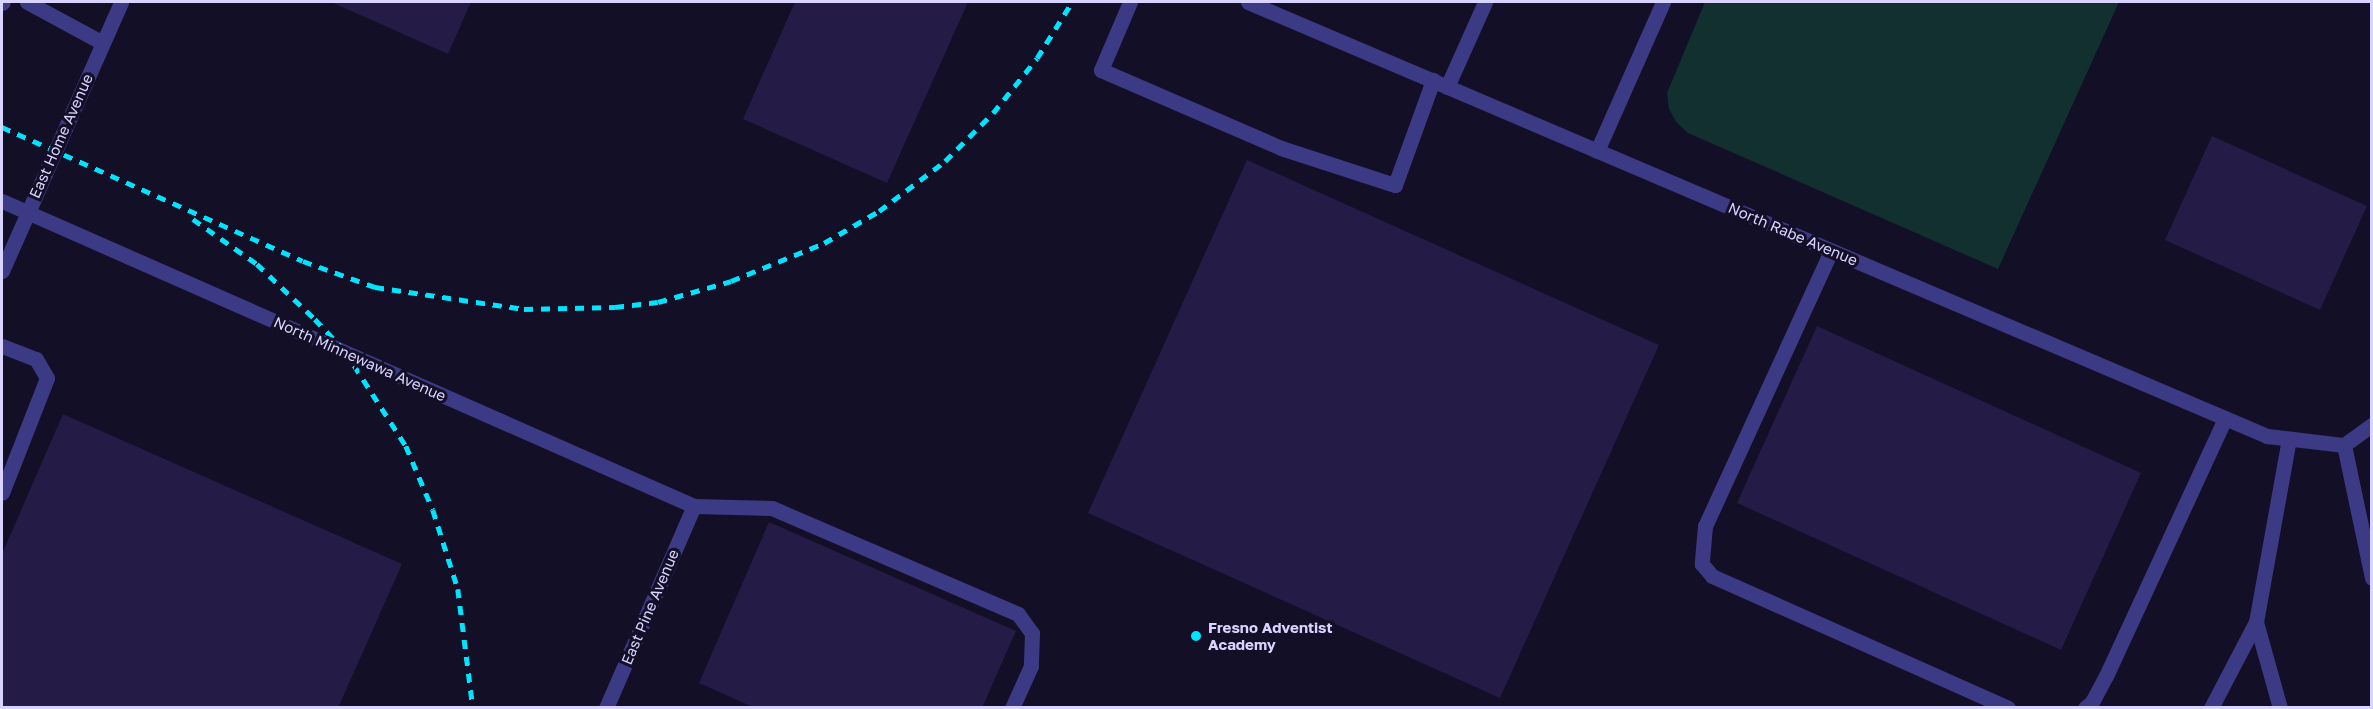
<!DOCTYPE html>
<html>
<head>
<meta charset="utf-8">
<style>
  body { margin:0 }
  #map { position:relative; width:2373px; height:709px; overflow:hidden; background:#130f26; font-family:"Golos Text",sans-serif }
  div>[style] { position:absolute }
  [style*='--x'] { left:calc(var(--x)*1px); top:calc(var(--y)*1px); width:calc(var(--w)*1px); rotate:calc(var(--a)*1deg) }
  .green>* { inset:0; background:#12302f }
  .building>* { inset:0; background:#241b47 }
  .minor>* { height:15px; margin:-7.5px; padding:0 7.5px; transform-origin:7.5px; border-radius:7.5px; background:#3d3a85 }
  .rail>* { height:4.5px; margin-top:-2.25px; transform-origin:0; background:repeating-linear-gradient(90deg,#00e5ff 0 9px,transparent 0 17px) }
  .dots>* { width:16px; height:16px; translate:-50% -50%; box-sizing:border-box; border:3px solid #130f26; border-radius:50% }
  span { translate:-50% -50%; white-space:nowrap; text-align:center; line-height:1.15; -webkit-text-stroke:6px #130f26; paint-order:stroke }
  .street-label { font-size:15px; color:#d9d4ff }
  .poi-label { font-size:15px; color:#d9d4ff; font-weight:700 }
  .left { translate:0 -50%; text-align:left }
  .frame { position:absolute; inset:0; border:3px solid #d9d4ff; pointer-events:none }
</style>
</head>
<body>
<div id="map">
  <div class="green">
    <i style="clip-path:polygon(1705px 2px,2119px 2px,1998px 269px,1688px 133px,1676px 122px,1669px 109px,1667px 93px)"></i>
  </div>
  <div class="building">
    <i style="clip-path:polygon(331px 2px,471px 2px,448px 54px)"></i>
    <i style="clip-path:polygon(795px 2px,968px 2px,887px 183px,743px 119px)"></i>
    <i style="clip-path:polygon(2212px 136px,2367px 206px,2320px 310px,2165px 240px)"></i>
    <i style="clip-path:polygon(1247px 160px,1659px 345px,1500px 698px,1088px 513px)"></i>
    <i style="clip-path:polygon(1817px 326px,2141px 473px,2061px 650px,1737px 503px)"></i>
    <i style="clip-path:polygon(63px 414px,402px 564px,338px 708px,2px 708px,2px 554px)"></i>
    <i style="clip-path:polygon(769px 522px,1016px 631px,982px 708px,755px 708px,699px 683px)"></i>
  </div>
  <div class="minor">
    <i style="--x:27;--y:2;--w:86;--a:28.3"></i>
    <i style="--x:1130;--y:2;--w:74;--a:113.1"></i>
    <i style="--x:1101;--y:70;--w:196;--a:23.4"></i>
    <i style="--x:1281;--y:148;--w:120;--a:18"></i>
    <i style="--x:1395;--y:185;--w:112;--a:-70.1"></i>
    <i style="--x:1248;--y:2;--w:1108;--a:23.07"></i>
    <i style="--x:2267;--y:436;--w:78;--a:6.7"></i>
    <i style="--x:2;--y:3;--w:1;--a:-45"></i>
    <i style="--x:1447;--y:87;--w:93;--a:-65.9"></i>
    <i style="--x:1597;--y:151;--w:163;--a:-66.1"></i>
    <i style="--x:2;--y:201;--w:756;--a:23.79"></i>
    <i style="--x:694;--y:506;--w:78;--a:1.5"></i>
    <i style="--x:772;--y:508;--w:268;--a:23.3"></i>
    <i style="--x:1018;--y:614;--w:24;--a:54"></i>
    <i style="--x:1032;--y:633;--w:33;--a:92"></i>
    <i style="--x:1031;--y:666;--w:46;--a:114.3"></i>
    <i style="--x:1831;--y:251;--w:302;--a:114.6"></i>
    <i style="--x:1705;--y:526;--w:38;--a:95"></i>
    <i style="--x:1702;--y:564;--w:16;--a:50"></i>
    <i style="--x:1712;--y:576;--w:324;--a:24"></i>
    <i style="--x:2;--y:271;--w:294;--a:-66.1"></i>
    <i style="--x:2;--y:346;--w:36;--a:21"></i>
    <i style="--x:36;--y:359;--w:22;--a:60"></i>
    <i style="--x:47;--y:378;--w:123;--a:111.4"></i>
    <i style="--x:2344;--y:445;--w:136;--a:78.1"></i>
    <i style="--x:2344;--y:445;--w:34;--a:-36"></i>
    <i style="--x:2256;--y:622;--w:186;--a:-79.8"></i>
    <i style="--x:606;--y:708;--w:220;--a:-66.5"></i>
    <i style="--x:2085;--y:708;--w:9;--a:-41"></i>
    <i style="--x:2092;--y:702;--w:30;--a:-62"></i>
    <i style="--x:2106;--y:676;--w:284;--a:-65.2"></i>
    <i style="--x:2211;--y:708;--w:97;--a:-62.4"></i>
    <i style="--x:2256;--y:622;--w:89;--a:74.4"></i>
  </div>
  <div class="rail">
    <i style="--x:2;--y:127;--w:329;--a:24"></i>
    <i style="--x:303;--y:261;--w:77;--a:19.9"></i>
    <i style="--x:375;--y:287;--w:151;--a:8.4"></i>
    <i style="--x:524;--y:309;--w:91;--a:-1.3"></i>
    <i style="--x:615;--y:307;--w:43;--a:-6.6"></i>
    <i style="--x:658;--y:302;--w:76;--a:-16"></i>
    <i style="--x:731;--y:281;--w:100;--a:-22.2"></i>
    <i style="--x:824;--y:243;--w:64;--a:-30.2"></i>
    <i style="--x:879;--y:211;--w:83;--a:-37.1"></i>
    <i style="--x:945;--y:161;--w:68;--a:-45"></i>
    <i style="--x:993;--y:113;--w:70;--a:-51.3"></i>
    <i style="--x:1037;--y:58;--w:66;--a:-58"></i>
    <i style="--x:193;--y:219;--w:78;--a:35.1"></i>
    <i style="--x:257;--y:264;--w:80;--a:43.5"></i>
    <i style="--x:315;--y:319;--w:44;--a:46.8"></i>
    <i style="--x:345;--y:351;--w:113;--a:57.3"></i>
    <i style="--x:406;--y:446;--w:69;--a:67.1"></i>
    <i style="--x:433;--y:510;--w:83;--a:72.4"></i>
    <i style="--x:458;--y:589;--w:120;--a:82.8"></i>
  </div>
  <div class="dots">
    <i style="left:1196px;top:636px;background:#00e5ff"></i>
  </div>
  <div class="street-label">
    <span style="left:61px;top:136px;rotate:-66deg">East Home Avenue</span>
    <span style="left:1793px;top:234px;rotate:23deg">North Rabe Avenue</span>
    <span style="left:360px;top:359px;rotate:24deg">North Minnewawa Avenue</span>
    <span style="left:650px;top:607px;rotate:-67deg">East Pine Avenue</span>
  </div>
  <div class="poi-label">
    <span class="left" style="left:1208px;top:636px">Fresno Adventist<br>Academy</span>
  </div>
  <div class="frame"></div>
</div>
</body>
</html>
